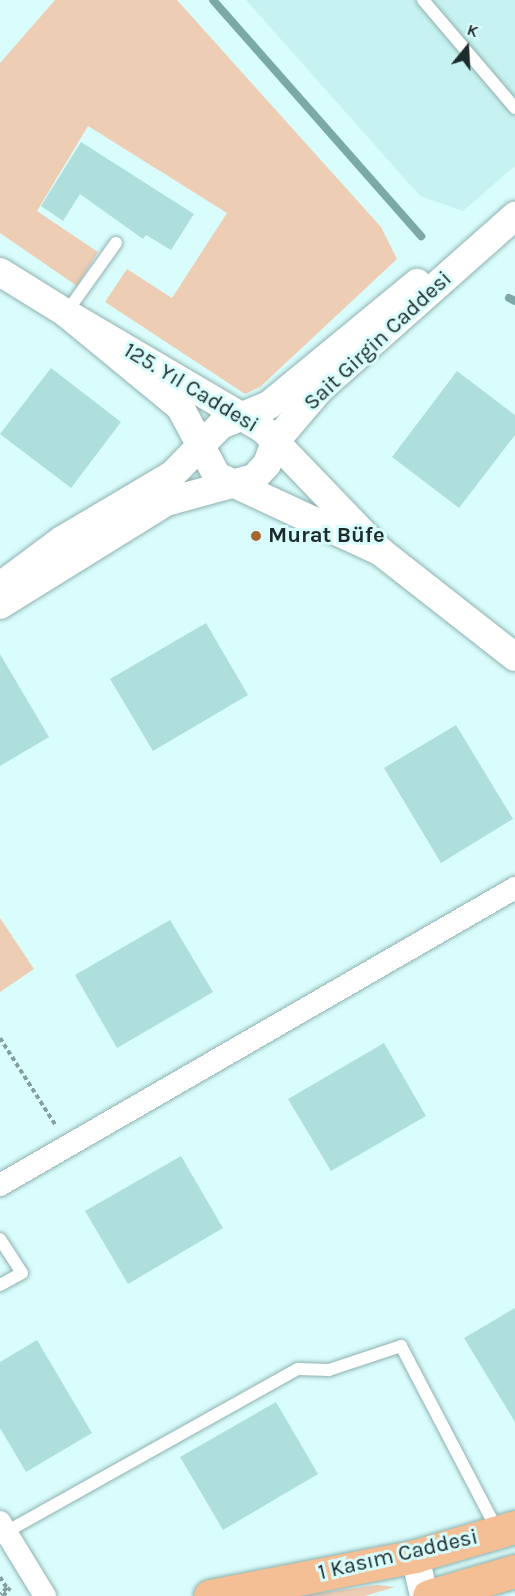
<!DOCTYPE html>
<html>
<head>
<meta charset="utf-8">
<style>
  body { margin:0 }
  #map { position:relative; width:515px; height:1596px; overflow:hidden; background:#d9fdfc; font-family:Karla,sans-serif }
  div>[style] { position:absolute }
  [style*='--x'] { left:calc(var(--x)*1px); top:calc(var(--y)*1px); width:calc(var(--w)*1px); rotate:calc(var(--a)*1deg) }
  .built>* { inset:0; background:#c6f3f1 }
  .green>* { inset:0; background:#eecdb5 }
  .stream>* { height:8px; margin:-4px; padding:0 4px; transform-origin:4px; border-radius:4px; background:#7aa9a7 }
  .building>* { inset:0; background:#aedfdd }
  .path>* { height:4px; margin-top:-2px; transform-origin:0; background:repeating-linear-gradient(90deg,#859f9e 0 4.5px,transparent 0 7.5px) }
  .roads { filter:drop-shadow(0 0 2px #8fb1b0) drop-shadow(0 0 2px #8fb1b0) }
  .service>* { height:12px; margin:-6px; padding:0 6px; transform-origin:6px; border-radius:6px; background:#fff }
  .minor>* { height:22px; margin:-11px; padding:0 11px; transform-origin:11px; border-radius:11px; background:#fff }
  .tertiary>* { height:28px; margin:-14px; padding:0 14px; transform-origin:14px; border-radius:14px; background:#fff }
  .primary>* { height:33px; margin:-16.5px; padding:0 16.5px; transform-origin:16.5px; border-radius:16.5px; background:#f4bf95 }
  .dots>* { width:16px; height:16px; translate:-50% -50%; box-sizing:border-box; border:3px solid #d9fdfc; border-radius:50% }
  span { translate:-50% -50%; white-space:nowrap; text-align:center; line-height:1.15; -webkit-text-stroke:6px #d9fdfc; paint-order:stroke }
  .street-label { font-size:22px; color:#1d2b2a }
  .poi-label { font-size:22px; color:#1d2b2a; font-weight:700 }
  .left { translate:0 -50%; text-align:left }
  .north { position:absolute; left:437px; top:18px; width:60px; height:60px; -webkit-text-stroke:4px #d9fdfc; paint-order:stroke; rotate:18deg; font-size:16px; font-weight:700; line-height:24px; text-align:center; color:#1d2b2a }
  .north::after { content:''; display:block; margin:auto; width:21px; height:27px; background:#1d2b2a; clip-path:polygon(50% 0,100% 100%,50% 72%,0 100%) }
</style>
</head>
<body>
<div id="map">
  <div class="built">
    <i style="clip-path:polygon(246px 0,515px 0,515px 166px,463px 211px,420px 196px)"></i>
  </div>
  <div class="green">
    <i style="clip-path:polygon(55px 0,177px 0,381px 227px,397px 259px,260px 387px,245px 394px,105px 302px,127px 269px,172px 298px,227px 213px,88px 126px,37px 211px,98px 252px,77px 286px,0 233px,0 63px)"></i>
    <i style="clip-path:polygon(0 918px,34px 969px,0 992px)"></i>
    <i style="clip-path:polygon(377px 1585px,395px 1587px,365px 1596px,298px 1596px)"></i>
  </div>
  <div class="stream">
    <i style="--x:213;--y:0;--w:315;--a:48.6"></i>
    <i style="--x:509;--y:298;--w:7;--a:27"></i>
  </div>
  <div class="building">
    <i style="clip-path:polygon(81px 142px,194px 214px,171px 250px,146px 235px,143px 239px,80px 194px,63px 221px,41px 206px)"></i>
    <i style="clip-path:polygon(51px 368px,121px 422px,71px 488px,0 434px)"></i>
    <i style="clip-path:polygon(457px 371px,515px 415px,515px 435px,459px 508px,392px 457px)"></i>
    <i style="clip-path:polygon(206px 623px,248px 695px,153px 751px,110px 679px)"></i>
    <i style="clip-path:polygon(0 654px,49px 737px,0 766px)"></i>
    <i style="clip-path:polygon(456px 725px,513px 819px,441px 863px,384px 768px)"></i>
    <i style="clip-path:polygon(170px 920px,213px 992px,117px 1048px,75px 975px)"></i>
    <i style="clip-path:polygon(384px 1043px,426px 1116px,331px 1171px,288px 1099px)"></i>
    <i style="clip-path:polygon(181px 1156px,223px 1228px,128px 1284px,85px 1211px)"></i>
    <i style="clip-path:polygon(515px 1308px,515px 1422px,464px 1338px)"></i>
    <i style="clip-path:polygon(37px 1340px,92px 1433px,26px 1472px,0 1428px,0 1362px)"></i>
    <i style="clip-path:polygon(276px 1402px,318px 1474px,223px 1530px,180px 1457px)"></i>
  </div>
  <div class="path">
    <i style="--x:0;--y:1038;--w:104;--a:57.5"></i>
    <i style="--x:0;--y:1577;--w:13;--a:58"></i>
    <i style="--x:7;--y:1588;--w:9;--a:139"></i>
    <i style="--x:3;--y:1596;--w:11;--a:-49"></i>
  </div>
  <div class="roads">
    <div class="service">
      <i style="--x:423;--y:0;--w:142;--a:49.6"></i>
      <i style="--x:66;--y:313;--w:86;--a:-54.5"></i>
      <i style="--x:0;--y:1239;--w:40;--a:57.1"></i>
      <i style="--x:22;--y:1273;--w:25;--a:151"></i>
      <i style="--x:6;--y:1532;--w:334;--a:-29.2"></i>
      <i style="--x:298;--y:1369;--w:31;--a:2"></i>
      <i style="--x:329;--y:1370;--w:76;--a:-18.4"></i>
      <i style="--x:401;--y:1346;--w:208;--a:62.4"></i>
    </div>
    <div class="minor">
      <i style="--x:0;--y:1185;--w:595;--a:-29.97"></i>
      <i style="--x:0;--y:1522;--w:87;--a:58.7"></i>
    </div>
    <div class="tertiary">
      <i style="--x:0;--y:272;--w:78;--a:31.8"></i>
      <i style="--x:381;--y:552;--w:181;--a:-155.1"></i>
      <i style="--x:217;--y:476;--w:78;--a:-118.2"></i>
      <i style="--x:180;--y:407;--w:148;--a:-140.5"></i>
      <i style="--x:66;--y:313;--w:229;--a:30.5"></i>
      <i style="--x:263;--y:429;--w:170;--a:46.2"></i>
      <i style="--x:381;--y:552;--w:170;--a:38.1"></i>
      <i style="--x:7;--y:581;--w:69;--a:-36.7"></i>
      <i style="--x:62;--y:540;--w:128;--a:-30.6"></i>
      <i style="--x:172;--y:475;--w:70;--a:-45.6"></i>
      <i style="--x:221;--y:425;--w:52;--a:-22.6"></i>
      <i style="--x:269;--y:405;--w:192;--a:-39.5"></i>
      <i style="--x:0;--y:605;--w:195;--a:-31.8"></i>
      <i style="--x:166;--y:502;--w:91;--a:-15.3"></i>
      <i style="--x:254;--y:478;--w:19;--a:-47"></i>
      <i style="--x:267;--y:464;--w:23;--a:-70"></i>
      <i style="--x:275;--y:442;--w:70;--a:-49.7"></i>
      <i style="--x:320;--y:389;--w:261;--a:-41.6"></i>
      <i style="--x:415;--y:1556;--w:41;--a:77.3"></i>
    </div>
    <div class="primary">
      <i style="--x:210;--y:1596;--w:209;--a:-11"></i>
      <i style="--x:415;--y:1556;--w:104;--a:-16.2"></i>
      <i style="--x:429;--y:1596;--w:90;--a:-16.2"></i>
    </div>
  </div>
  <div class="dots">
    <i style="left:256px;top:536px;background:#a66530"></i>
  </div>
  <div class="street-label">
    <span style="left:378px;top:341px;rotate:-43deg">Sait Girgin Caddesi</span>
    <span style="left:191px;top:388px;rotate:31deg">125. Yıl Caddesi</span>
    <span style="left:398px;top:1555px;rotate:-13deg">1 Kasım Caddesi</span>
  </div>
  <div class="poi-label">
    <span class="left" style="left:268px;top:536px">Murat Büfe</span>
  </div>
  <div class="north">K</div>
</div>
</body>
</html>
